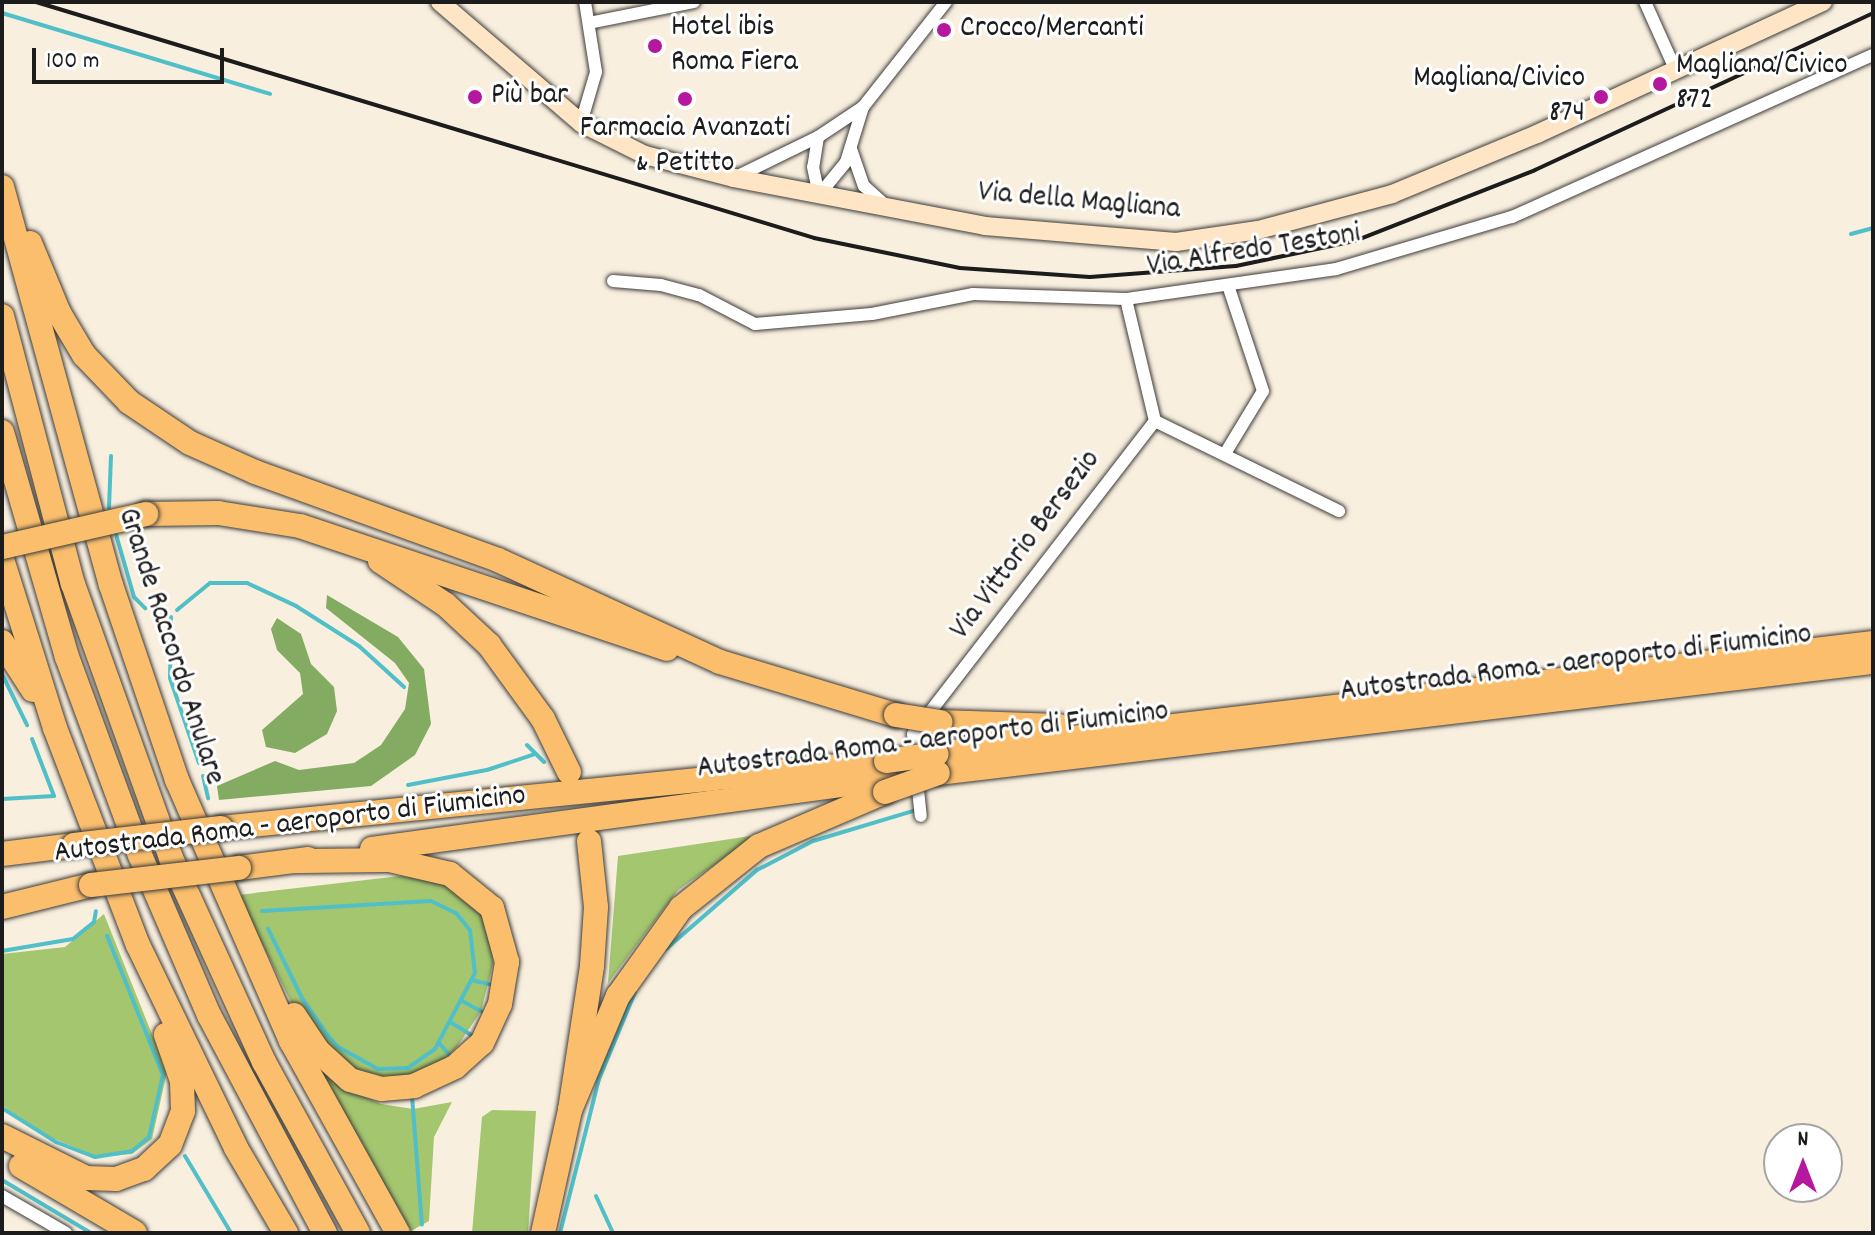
<!DOCTYPE html>
<html>
<head>
<meta charset="utf-8">
<style>
  body { margin:0 }
  #map { position:relative; width:1875px; height:1235px; overflow:hidden; background:#f8efdf; font-family:Dekko,sans-serif }
  div>[style] { position:absolute }
  [style*='--x'] { left:calc(var(--x)*1px); top:calc(var(--y)*1px); width:calc(var(--w)*1px); rotate:calc(var(--a)*1deg) }
  .green>* { inset:0; background:#a4c66f }
  .forest>* { inset:0; background:#83ab62 }
  .stream>* { height:4px; margin:-2px; padding:0 2px; transform-origin:2px; border-radius:2px; background:#51bfc8 }
  .roads { filter:drop-shadow(0 0 2px #3d3c39) drop-shadow(0 0 2px #3d3c39) }
  .street>* { height:12px; margin:-6px; padding:0 6px; transform-origin:6px; border-radius:6px; background:#fff }
  .secondary>* { height:18px; margin:-9px; padding:0 9px; transform-origin:9px; border-radius:9px; background:#fde5c5 }
  .highway>* { height:24px; margin:-12px; padding:0 12px; transform-origin:12px; border-radius:12px; background:#fabe6d }
  .rail>* { height:4px; margin:-2px; padding:0 2px; transform-origin:2px; border-radius:2px; background:#1c1c1c }
  .bridges { filter:drop-shadow(0 0 2px #3d3c39) drop-shadow(0 0 2px #3d3c39) }
  .highway-bridge>* { height:24px; margin:-12px; padding:0 12px; transform-origin:12px; border-radius:12px; background:#fabe6d }
  .dots>* { width:22px; height:22px; translate:-50% -50%; box-sizing:border-box; border:4px solid #fff; border-radius:50% }
  span { translate:-50% -50%; white-space:nowrap; text-align:center; line-height:1.15; -webkit-text-stroke:6px #fff; paint-order:stroke }
  .poi-label { font-size:30px; color:#1c1c1c }
  .left { translate:0 -50%; text-align:left }
  .right { translate:-100% -50%; text-align:right }
  .street-label { font-size:30px; color:#1c1c1c }
  .frame { position:absolute; inset:0; border:4px solid #1c1c1c; pointer-events:none }
  .north { position:absolute; left:1763px; top:1123px; width:80px; height:80px; box-sizing:border-box; background:#fff; border:2px solid #a4a4a4; border-radius:50%; rotate:0deg; font-size:22px; font-weight:700; line-height:32px; text-align:center; color:#1c1c1c }
  .north::after { content:''; display:block; margin:auto; width:28px; height:36px; background:#b5179e; clip-path:polygon(50% 0,100% 100%,50% 72%,0 100%) }
  .scale { position:absolute; left:32px; top:48px; width:192px; height:36px; box-sizing:border-box; border:4px solid #1c1c1c; border-top:0; padding-left:10px; font-size:24px; line-height:28px; white-space:nowrap; color:#1c1c1c; -webkit-text-stroke:6px #fff; paint-order:stroke }
</style>
</head>
<body>
<div id="map">
  <div class="green">
    <i style="clip-path:polygon(757px 835px,678px 890px,608px 983px,618px 856px)"></i>
    <i style="clip-path:polygon(400px 876px,441px 880px,478px 904px,492px 942px,493px 964px,481px 1011px,457px 1047px,436px 1067px,391px 1080px,354px 1072px,294px 1008px,238px 895px)"></i>
    <i style="clip-path:polygon(104px 914px,167px 1072px,152px 1139px,132px 1154px,98px 1157px,40px 1133px,2px 1105px,2px 954px,65px 947px)"></i>
    <i style="clip-path:polygon(317px 1065px,353px 1092px,381px 1104px,413px 1109px,452px 1102px,434px 1137px,429px 1221px,411px 1231px)"></i>
    <i style="clip-path:polygon(492px 1110px,536px 1111px,528px 1233px,472px 1233px,482px 1117px)"></i>
  </div>
  <div class="forest">
    <i style="clip-path:polygon(327px 595px,398px 637px,424px 669px,431px 724px,415px 755px,371px 786px,219px 800px,217px 786px,275px 761px,299px 770px,354px 763px,381px 745px,405px 709px,409px 683px,395px 663px,326px 608px)"></i>
    <i style="clip-path:polygon(277px 618px,301px 634px,311px 664px,334px 687px,337px 711px,327px 734px,295px 753px,266px 747px,262px 730px,303px 694px,300px 673px,277px 650px,271px 629px)"></i>
  </div>
  <div class="stream">
    <i style="--x:2;--y:13;--w:280;--a:16.8"></i>
    <i style="--x:1851;--y:234;--w:23;--a:-15"></i>
    <i style="--x:109;--y:508;--w:52;--a:-87.8"></i>
    <i style="--x:115;--y:531;--w:69;--a:73.9"></i>
    <i style="--x:134;--y:597;--w:16;--a:45"></i>
    <i style="--x:177;--y:610;--w:43;--a:-39.3"></i>
    <i style="--x:210;--y:583;--w:37;--a:0"></i>
    <i style="--x:247;--y:583;--w:54;--a:25.1"></i>
    <i style="--x:296;--y:606;--w:75;--a:32.4"></i>
    <i style="--x:359;--y:646;--w:61;--a:42.3"></i>
    <i style="--x:171;--y:617;--w:61;--a:90.9"></i>
    <i style="--x:170;--y:678;--w:90;--a:71.2"></i>
    <i style="--x:2;--y:674;--w:57;--a:63.9"></i>
    <i style="--x:527;--y:745;--w:24;--a:45"></i>
    <i style="--x:203;--y:776;--w:23;--a:77"></i>
    <i style="--x:408;--y:785;--w:80;--a:-10.8"></i>
    <i style="--x:487;--y:770;--w:51;--a:-18.4"></i>
    <i style="--x:2;--y:799;--w:52;--a:-3.3"></i>
    <i style="--x:54;--y:796;--w:61;--a:-111.1"></i>
    <i style="--x:262;--y:911;--w:169;--a:-3.4"></i>
    <i style="--x:431;--y:901;--w:28;--a:26"></i>
    <i style="--x:456;--y:913;--w:22;--a:51"></i>
    <i style="--x:470;--y:930;--w:43;--a:83.4"></i>
    <i style="--x:475;--y:973;--w:86;--a:117.8"></i>
    <i style="--x:435;--y:1049;--w:33;--a:145"></i>
    <i style="--x:408;--y:1068;--w:30;--a:178"></i>
    <i style="--x:378;--y:1069;--w:46;--a:-151.2"></i>
    <i style="--x:338;--y:1047;--w:15;--a:-132"></i>
    <i style="--x:328;--y:1036;--w:46;--a:-124.4"></i>
    <i style="--x:302;--y:998;--w:77;--a:-116.2"></i>
    <i style="--x:666;--y:949;--w:121;--a:-41"></i>
    <i style="--x:757;--y:870;--w:63;--a:-27.4"></i>
    <i style="--x:813;--y:841;--w:104;--a:-16.7"></i>
    <i style="--x:2;--y:951;--w:72;--a:-9.6"></i>
    <i style="--x:73;--y:939;--w:27;--a:-39"></i>
    <i style="--x:94;--y:922;--w:11;--a:-80"></i>
    <i style="--x:471;--y:980;--w:26;--a:13"></i>
    <i style="--x:462;--y:1001;--w:27;--a:28"></i>
    <i style="--x:452;--y:1023;--w:26;--a:32"></i>
    <i style="--x:439;--y:1043;--w:20;--a:49"></i>
    <i style="--x:412;--y:1096;--w:129;--a:85.6"></i>
    <i style="--x:2;--y:1108;--w:64;--a:32.2"></i>
    <i style="--x:56;--y:1142;--w:42;--a:21"></i>
    <i style="--x:95;--y:1157;--w:37;--a:-9"></i>
    <i style="--x:132;--y:1151;--w:22;--a:-39"></i>
    <i style="--x:149;--y:1137;--w:64;--a:-77.3"></i>
    <i style="--x:163;--y:1075;--w:150;--a:-111.9"></i>
    <i style="--x:185;--y:1156;--w:90;--a:59.1"></i>
    <i style="--x:2;--y:1180;--w:104;--a:30.8"></i>
    <i style="--x:596;--y:1196;--w:41;--a:65.3"></i>
    <i style="--x:560;--y:1233;--w:159;--a:-75.8"></i>
    <i style="--x:599;--y:1079;--w:94;--a:-67.5"></i>
  </div>
  <div class="roads">
    <div class="street">
      <i style="--x:1645;--y:2;--w:76;--a:65.8"></i>
      <i style="--x:589;--y:23;--w:107;--a:-11.3"></i>
      <i style="--x:581;--y:123;--w:53;--a:-73.6"></i>
      <i style="--x:596;--y:72;--w:71;--a:-98.9"></i>
      <i style="--x:818;--y:137;--w:30;--a:99"></i>
      <i style="--x:813;--y:167;--w:29;--a:78"></i>
      <i style="--x:819;--y:195;--w:43;--a:-50.7"></i>
      <i style="--x:846;--y:162;--w:58;--a:-72.8"></i>
      <i style="--x:851;--y:149;--w:39;--a:71"></i>
      <i style="--x:864;--y:186;--w:28;--a:42"></i>
      <i style="--x:734;--y:178;--w:93;--a:-26"></i>
      <i style="--x:818;--y:137;--w:54;--a:-33.7"></i>
      <i style="--x:863;--y:107;--w:134;--a:-51.7"></i>
      <i style="--x:613;--y:281;--w:48;--a:4.8"></i>
      <i style="--x:661;--y:285;--w:39;--a:15"></i>
      <i style="--x:699;--y:295;--w:63;--a:27.4"></i>
      <i style="--x:755;--y:324;--w:117;--a:-4.9"></i>
      <i style="--x:872;--y:314;--w:103;--a:-11.2"></i>
      <i style="--x:973;--y:294;--w:153;--a:1.9"></i>
      <i style="--x:1126;--y:299;--w:212;--a:-8.1"></i>
      <i style="--x:1336;--y:269;--w:184;--a:-16.5"></i>
      <i style="--x:1512;--y:217;--w:396;--a:-24.2"></i>
      <i style="--x:1155;--y:421;--w:205;--a:26.1"></i>
      <i style="--x:1226;--y:452;--w:71;--a:-58.8"></i>
      <i style="--x:1263;--y:391;--w:108;--a:-108.3"></i>
      <i style="--x:916;--y:761;--w:27;--a:-96"></i>
      <i style="--x:913;--y:734;--w:396;--a:-52.3"></i>
      <i style="--x:1155;--y:421;--w:125;--a:-103.4"></i>
      <i style="--x:917;--y:780;--w:36;--a:84"></i>
      <i style="--x:2;--y:1196;--w:74;--a:30"></i>
    </div>
    <div class="secondary">
      <i style="--x:440;--y:2;--w:186;--a:40.6"></i>
      <i style="--x:581;--y:123;--w:72;--a:26.6"></i>
      <i style="--x:645;--y:155;--w:92;--a:14.5"></i>
      <i style="--x:734;--y:178;--w:256;--a:10.8"></i>
      <i style="--x:985;--y:226;--w:192;--a:4.8"></i>
      <i style="--x:1176;--y:242;--w:83;--a:-8.3"></i>
      <i style="--x:1258;--y:230;--w:139;--a:-15"></i>
      <i style="--x:1392;--y:194;--w:157;--a:-22.5"></i>
      <i style="--x:1537;--y:134;--w:315;--a:-24.8"></i>
    </div>
    <div class="highway">
      <i style="--x:2;--y:187;--w:413;--a:74.7"></i>
      <i style="--x:111;--y:585;--w:206;--a:71.3"></i>
      <i style="--x:177;--y:780;--w:285;--a:66.4"></i>
      <i style="--x:291;--y:1041;--w:220;--a:60.9"></i>
      <i style="--x:30;--y:243;--w:76;--a:67.5"></i>
      <i style="--x:59;--y:313;--w:49;--a:59.2"></i>
      <i style="--x:84;--y:355;--w:65;--a:46.2"></i>
      <i style="--x:129;--y:402;--w:73;--a:33.9"></i>
      <i style="--x:190;--y:443;--w:71;--a:24"></i>
      <i style="--x:255;--y:472;--w:258;--a:19.9"></i>
      <i style="--x:498;--y:560;--w:244;--a:24.7"></i>
      <i style="--x:720;--y:662;--w:184;--a:16.8"></i>
      <i style="--x:2;--y:316;--w:277;--a:75.2"></i>
      <i style="--x:73;--y:584;--w:291;--a:70.3"></i>
      <i style="--x:171;--y:858;--w:224;--a:65.5"></i>
      <i style="--x:264;--y:1062;--w:195;--a:61.2"></i>
      <i style="--x:2;--y:432;--w:234;--a:73.9"></i>
      <i style="--x:67;--y:657;--w:211;--a:69.8"></i>
      <i style="--x:140;--y:855;--w:174;--a:66.7"></i>
      <i style="--x:209;--y:1015;--w:247;--a:62"></i>
      <i style="--x:146;--y:514;--w:72;--a:-0.8"></i>
      <i style="--x:218;--y:513;--w:83;--a:9"></i>
      <i style="--x:300;--y:526;--w:387;--a:18.5"></i>
      <i style="--x:2;--y:559;--w:177;--a:72.6"></i>
      <i style="--x:55;--y:728;--w:232;--a:69.1"></i>
      <i style="--x:138;--y:945;--w:225;--a:64.2"></i>
      <i style="--x:236;--y:1148;--w:99;--a:59.5"></i>
      <i style="--x:380;--y:561;--w:79;--a:33.7"></i>
      <i style="--x:446;--y:605;--w:59;--a:42.9"></i>
      <i style="--x:489;--y:645;--w:92;--a:53.9"></i>
      <i style="--x:543;--y:719;--w:59;--a:63.9"></i>
      <i style="--x:2;--y:642;--w:57;--a:57.1"></i>
      <i style="--x:940;--y:722;--w:119;--a:1.9"></i>
      <i style="--x:937;--y:754;--w:943;--a:-6.76"></i>
      <i style="--x:938;--y:773;--w:942;--a:-6.77"></i>
      <i style="--x:221;--y:828;--w:668;--a:-5.75"></i>
      <i style="--x:372;--y:849;--w:519;--a:-7.76"></i>
      <i style="--x:2;--y:854;--w:73;--a:-7.1"></i>
      <i style="--x:239;--y:868;--w:70;--a:-7.4"></i>
      <i style="--x:2;--y:907;--w:92;--a:-13.9"></i>
      <i style="--x:294;--y:1015;--w:43;--a:56.3"></i>
      <i style="--x:318;--y:1051;--w:43;--a:42.2"></i>
      <i style="--x:350;--y:1080;--w:33;--a:16"></i>
      <i style="--x:382;--y:1089;--w:32;--a:-5"></i>
      <i style="--x:414;--y:1086;--w:45;--a:-24.9"></i>
      <i style="--x:455;--y:1067;--w:36;--a:-42"></i>
      <i style="--x:482;--y:1043;--w:43;--a:-65.2"></i>
      <i style="--x:500;--y:1004;--w:43;--a:-80.5"></i>
      <i style="--x:507;--y:962;--w:56;--a:-105.5"></i>
      <i style="--x:492;--y:908;--w:54;--a:-141"></i>
      <i style="--x:450;--y:874;--w:62;--a:-166.9"></i>
      <i style="--x:390;--y:860;--w:96;--a:179.4"></i>
      <i style="--x:570;--y:1110;--w:124;--a:-67.2"></i>
      <i style="--x:618;--y:996;--w:108;--a:-54.4"></i>
      <i style="--x:681;--y:908;--w:100;--a:-38.5"></i>
      <i style="--x:759;--y:846;--w:137;--a:-23.2"></i>
      <i style="--x:2;--y:1136;--w:94;--a:26.6"></i>
      <i style="--x:86;--y:1178;--w:30;--a:2"></i>
      <i style="--x:116;--y:1179;--w:30;--a:-20"></i>
      <i style="--x:144;--y:1169;--w:35;--a:-43"></i>
      <i style="--x:170;--y:1145;--w:36;--a:-69"></i>
      <i style="--x:183;--y:1111;--w:30;--a:-92"></i>
      <i style="--x:182;--y:1081;--w:49;--a:-109.2"></i>
      <i style="--x:21;--y:1166;--w:132;--a:30.4"></i>
      <i style="--x:543;--y:1233;--w:126;--a:-77.6"></i>
      <i style="--x:570;--y:1110;--w:146;--a:-81.3"></i>
      <i style="--x:592;--y:966;--w:59;--a:-86.1"></i>
      <i style="--x:596;--y:907;--w:66;--a:-96.1"></i>
    </div>
  </div>
  <div class="rail">
    <i style="--x:36;--y:2;--w:813;--a:16.87"></i>
    <i style="--x:814;--y:238;--w:149;--a:11.6"></i>
    <i style="--x:960;--y:268;--w:130;--a:4"></i>
    <i style="--x:1090;--y:277;--w:146;--a:-4.3"></i>
    <i style="--x:1236;--y:266;--w:122;--a:-11.9"></i>
    <i style="--x:1355;--y:241;--w:193;--a:-21.5"></i>
    <i style="--x:1535;--y:170;--w:373;--a:-24.9"></i>
  </div>
  <div class="bridges">
    <div class="highway-bridge">
      <i style="--x:2;--y:547;--w:148;--a:-12.9"></i>
      <i style="--x:896;--y:715;--w:45;--a:9"></i>
      <i style="--x:886;--y:761;--w:51;--a:-7.8"></i>
      <i style="--x:885;--y:792;--w:56;--a:-19.7"></i>
      <i style="--x:74;--y:845;--w:148;--a:-6.6"></i>
      <i style="--x:91;--y:885;--w:149;--a:-6.6"></i>
    </div>
  </div>
  <div class="dots">
    <i style="left:944px;top:30px;background:#b5179e"></i>
    <i style="left:655px;top:46px;background:#b5179e"></i>
    <i style="left:1660px;top:84px;background:#b5179e"></i>
    <i style="left:475px;top:97px;background:#b5179e"></i>
    <i style="left:1601px;top:97px;background:#b5179e"></i>
    <i style="left:685px;top:99px;background:#b5179e"></i>
  </div>
  <div class="poi-label">
    <span class="left" style="left:671px;top:46px">Hotel ibis<br>Roma Fiera</span>
    <span class="left" style="left:960px;top:30px">Crocco/Mercanti</span>
    <span class="left" style="left:1676px;top:84px">Magliana/Civico<br>872</span>
    <span class="right" style="left:1585px;top:97px">Magliana/Civico<br>874</span>
    <span class="left" style="left:491px;top:97px">Più bar</span>
    <span style="left:685px;top:147px">Farmacia Avanzati<br>&amp; Petitto</span>
  </div>
  <div class="street-label">
    <span style="left:1079px;top:203px;rotate:5deg">Via della Magliana</span>
    <span style="left:1254px;top:252px;rotate:-9deg">Via Alfredo Testoni</span>
    <span style="left:1027px;top:546px;rotate:-53deg">Via Vittorio Bersezio</span>
    <span style="left:169px;top:647px;rotate:72deg">Grande Raccordo Anulare</span>
    <span style="left:1576px;top:665px;rotate:-7deg">Autostrada Roma - aeroporto di Fiumicino</span>
    <span style="left:933px;top:742px;rotate:-7deg">Autostrada Roma - aeroporto di Fiumicino</span>
    <span style="left:290px;top:826px;rotate:-7deg">Autostrada Roma - aeroporto di Fiumicino</span>
  </div>
  <div class="frame"></div>
  <div class="north">N</div>
  <div class="scale">100 m</div>
</div>
</body>
</html>
